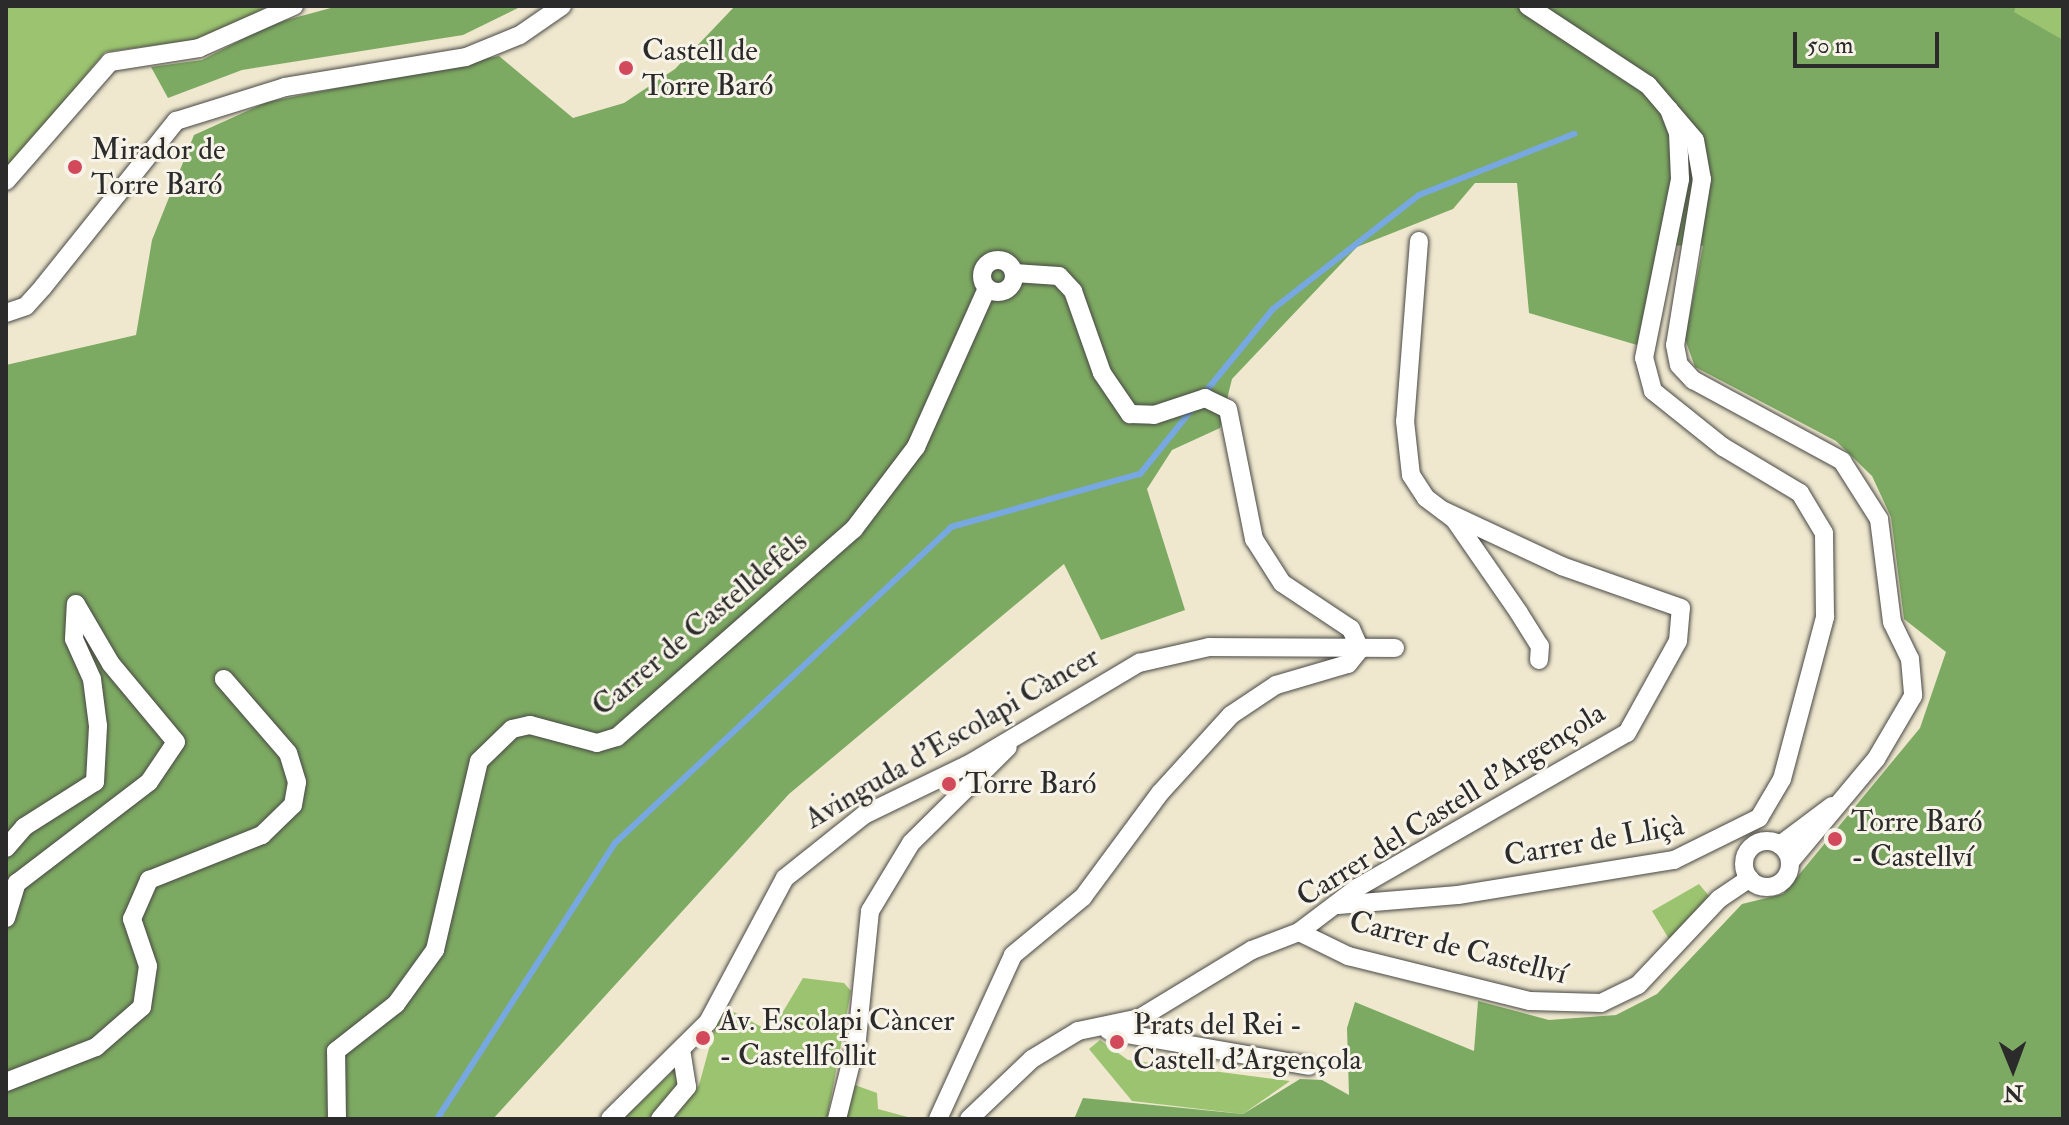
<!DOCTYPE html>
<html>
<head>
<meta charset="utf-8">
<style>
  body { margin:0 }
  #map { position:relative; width:2069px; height:1125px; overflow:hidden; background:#efe8cf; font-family:"IM FELL Double Pica",serif }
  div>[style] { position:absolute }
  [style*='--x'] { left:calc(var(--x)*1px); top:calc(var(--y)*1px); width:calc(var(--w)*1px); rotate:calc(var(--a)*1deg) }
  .green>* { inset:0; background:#9cc470 }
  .forest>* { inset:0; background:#7daa62 }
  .stream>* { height:6px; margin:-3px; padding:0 3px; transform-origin:3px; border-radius:3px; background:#77a8e2 }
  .roads { filter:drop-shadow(0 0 2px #484744) drop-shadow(0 0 2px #484744) }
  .street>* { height:18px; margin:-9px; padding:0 9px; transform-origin:9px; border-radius:9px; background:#fff }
  .street>.ring { margin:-9px; padding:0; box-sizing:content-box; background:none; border:18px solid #fff; border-radius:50% }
  .dots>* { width:22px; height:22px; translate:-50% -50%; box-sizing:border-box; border:4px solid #f7f3e8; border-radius:50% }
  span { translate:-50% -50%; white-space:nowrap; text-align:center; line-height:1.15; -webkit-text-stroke:6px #f7f3e8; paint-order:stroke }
  .poi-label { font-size:30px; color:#2b2b2b }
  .left { translate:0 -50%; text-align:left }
  .street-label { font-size:30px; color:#2b2b2b }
  .frame { position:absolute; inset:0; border:8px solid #2b2b2b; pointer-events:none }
  .north { position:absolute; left:1973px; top:1029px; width:80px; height:80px; -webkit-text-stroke:6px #f7f3e8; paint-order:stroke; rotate:179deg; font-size:22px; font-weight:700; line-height:32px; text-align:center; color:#2b2b2b }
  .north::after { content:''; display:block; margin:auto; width:28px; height:36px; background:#2b2b2b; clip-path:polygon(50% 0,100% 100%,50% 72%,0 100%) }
  .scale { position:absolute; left:1793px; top:32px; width:146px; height:36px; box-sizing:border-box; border:4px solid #2b2b2b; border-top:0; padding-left:10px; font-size:24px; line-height:28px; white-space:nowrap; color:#2b2b2b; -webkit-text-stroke:6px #f7f3e8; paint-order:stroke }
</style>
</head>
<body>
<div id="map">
  <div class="green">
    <i style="clip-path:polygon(6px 6px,269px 6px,203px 39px,105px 52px,6px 172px)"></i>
    <i style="clip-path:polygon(2008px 6px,2063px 6px,2063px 46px,2007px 14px)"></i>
    <i style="clip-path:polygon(1699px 884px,1709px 896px,1669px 939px,1652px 911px)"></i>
    <i style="clip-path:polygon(803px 978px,844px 983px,851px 991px,827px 1119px,673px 1119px,699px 1085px,721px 1005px,771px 1032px)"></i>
    <i style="clip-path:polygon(1100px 1040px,1128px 1060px,1290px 1081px,1243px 1114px,1132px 1101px,1089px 1049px)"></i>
    <i style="clip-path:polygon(676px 1068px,679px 1084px,653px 1119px,623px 1119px)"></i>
    <i style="clip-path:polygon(855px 1085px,877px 1093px,878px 1109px,915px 1119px,846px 1119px)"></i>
  </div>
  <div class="forest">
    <i style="clip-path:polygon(338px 6px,522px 6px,463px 35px,242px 70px,168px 98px,151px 67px,202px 60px,272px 24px)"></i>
    <i style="clip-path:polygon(735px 6px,2016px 6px,2014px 12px,2063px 40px,2063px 1119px,1074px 1119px,1083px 1098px,1243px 1114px,1300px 1079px,1322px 1080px,1349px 1095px,1347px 1028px,1355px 1002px,1474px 1051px,1478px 1001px,1549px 1020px,1616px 1015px,1657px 994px,1742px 904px,1783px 894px,1920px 728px,1946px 652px,1904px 619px,1891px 517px,1872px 476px,1836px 441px,1695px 367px,1685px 339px,1703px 246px,1658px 245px,1637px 345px,1529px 313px,1517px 183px,1475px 183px,1453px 209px,1357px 247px,1232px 379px,1220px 428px,1172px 450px,1147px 489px,1185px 610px,1101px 640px,1064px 564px,789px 794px,493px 1119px,6px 1119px,6px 365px,136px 335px,152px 240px,194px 135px,267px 102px,499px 56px,573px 118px,624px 103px,675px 69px)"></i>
  </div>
  <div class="stream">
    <i style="--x:1202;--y:396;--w:112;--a:-50.8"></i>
    <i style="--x:1273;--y:309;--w:185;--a:-38"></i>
    <i style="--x:1419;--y:195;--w:167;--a:-21.5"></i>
    <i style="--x:437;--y:1119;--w:328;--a:-57.2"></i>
    <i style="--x:615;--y:843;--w:461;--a:-43.2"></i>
    <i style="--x:951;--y:527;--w:196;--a:-15.7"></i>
    <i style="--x:1140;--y:474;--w:85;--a:-51.2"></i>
  </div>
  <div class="roads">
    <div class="street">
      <i style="--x:1528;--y:6;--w:144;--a:33.4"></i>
      <i style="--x:1648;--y:85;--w:72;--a:49.5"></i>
      <i style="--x:1695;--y:140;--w:40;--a:80"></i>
      <i style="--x:1702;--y:179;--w:168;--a:99.2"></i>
      <i style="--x:1675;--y:345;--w:20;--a:79"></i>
      <i style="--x:1679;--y:365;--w:21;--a:47"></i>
      <i style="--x:1693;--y:380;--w:170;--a:28.5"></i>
      <i style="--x:1842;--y:461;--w:69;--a:57.5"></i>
      <i style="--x:1879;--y:519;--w:104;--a:82.8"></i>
      <i style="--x:1892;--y:622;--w:41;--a:64.1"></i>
      <i style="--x:1910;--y:659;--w:37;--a:85"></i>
      <i style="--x:1913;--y:696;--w:73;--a:120.4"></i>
      <i style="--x:1876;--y:759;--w:134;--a:129.9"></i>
      <i style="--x:6;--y:181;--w:158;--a:-48.8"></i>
      <i style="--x:110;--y:62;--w:90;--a:-8.9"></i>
      <i style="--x:199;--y:48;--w:104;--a:-23.9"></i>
      <i style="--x:1419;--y:241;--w:181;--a:94.4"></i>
      <i style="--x:1405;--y:421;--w:54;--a:83.7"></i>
      <i style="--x:1411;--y:475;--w:27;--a:57"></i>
      <i style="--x:1426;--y:498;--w:35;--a:37"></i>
      <i style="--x:1454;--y:519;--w:114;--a:55.3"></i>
      <i style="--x:1519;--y:613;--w:39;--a:58"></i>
      <i style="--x:1540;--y:646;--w:14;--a:94"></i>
      <i class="ring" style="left:982px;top:260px;width:14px;height:14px"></i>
      <i style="--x:1014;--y:273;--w:45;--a:3.8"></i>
      <i style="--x:1059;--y:276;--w:21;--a:47"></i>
      <i style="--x:1073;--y:291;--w:87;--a:70.5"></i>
      <i style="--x:1102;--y:373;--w:50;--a:55.7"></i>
      <i style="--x:1130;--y:414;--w:24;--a:2"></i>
      <i style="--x:1154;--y:415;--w:54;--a:-18.4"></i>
      <i style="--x:1205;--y:398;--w:25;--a:26"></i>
      <i style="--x:1228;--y:409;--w:133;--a:78.7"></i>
      <i style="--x:1254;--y:539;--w:52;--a:57.5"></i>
      <i style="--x:1282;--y:583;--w:83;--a:33.7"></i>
      <i style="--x:1351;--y:629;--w:22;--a:66"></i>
      <i style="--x:6;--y:313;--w:21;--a:-19"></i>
      <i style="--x:26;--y:306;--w:25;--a:-48"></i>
      <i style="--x:43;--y:287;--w:213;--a:-51.3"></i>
      <i style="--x:176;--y:121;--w:114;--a:-17.3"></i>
      <i style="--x:285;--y:87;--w:183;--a:-9.4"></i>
      <i style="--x:466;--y:57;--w:58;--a:-22.2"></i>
      <i style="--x:520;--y:35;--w:51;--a:-34.6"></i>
      <i class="ring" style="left:1744px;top:841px;width:28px;height:28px"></i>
      <i style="--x:1780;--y:845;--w:65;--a:-36.9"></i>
      <i style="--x:6;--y:848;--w:28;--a:-49"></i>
      <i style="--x:24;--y:827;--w:84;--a:-32.4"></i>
      <i style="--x:95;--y:782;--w:56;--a:-86.9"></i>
      <i style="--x:98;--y:726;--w:47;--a:-97.3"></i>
      <i style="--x:92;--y:679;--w:44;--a:-114.2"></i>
      <i style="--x:74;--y:639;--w:35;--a:-87"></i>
      <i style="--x:1338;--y:905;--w:120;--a:-4.8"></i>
      <i style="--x:1458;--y:895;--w:219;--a:-9.2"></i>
      <i style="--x:1674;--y:860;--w:95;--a:-26.3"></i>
      <i style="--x:1759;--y:818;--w:45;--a:-59.5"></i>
      <i style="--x:1782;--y:779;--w:168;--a:-75.1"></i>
      <i style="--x:1825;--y:617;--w:84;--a:-90.7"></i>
      <i style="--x:1824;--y:533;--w:47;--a:-121"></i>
      <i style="--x:1800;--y:493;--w:90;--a:-149.1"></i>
      <i style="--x:1723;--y:447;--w:90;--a:-141.3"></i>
      <i style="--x:1653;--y:391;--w:34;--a:-105"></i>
      <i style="--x:1644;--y:358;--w:183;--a:-78.6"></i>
      <i style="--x:1680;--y:179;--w:46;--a:-92.5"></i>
      <i style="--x:1678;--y:133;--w:25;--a:-111"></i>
      <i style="--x:6;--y:918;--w:37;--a:-73"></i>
      <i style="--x:17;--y:883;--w:166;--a:-37.4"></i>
      <i style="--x:149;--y:782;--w:48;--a:-56"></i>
      <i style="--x:176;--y:742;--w:102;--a:-129.8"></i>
      <i style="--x:111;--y:664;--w:69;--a:-120.3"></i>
      <i style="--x:1299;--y:932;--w:55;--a:26.1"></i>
      <i style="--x:1348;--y:956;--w:187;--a:13.9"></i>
      <i style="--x:1530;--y:1001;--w:71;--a:1.6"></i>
      <i style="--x:1601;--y:1003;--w:41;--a:-25.9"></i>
      <i style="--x:1638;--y:985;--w:118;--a:-46.7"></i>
      <i style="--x:1719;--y:899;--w:37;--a:-34"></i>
      <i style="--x:1109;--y:1031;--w:203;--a:9.9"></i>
      <i style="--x:6;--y:1082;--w:97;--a:-21.3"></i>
      <i style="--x:96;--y:1047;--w:61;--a:-41"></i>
      <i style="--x:142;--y:1007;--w:41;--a:-81.7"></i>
      <i style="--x:148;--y:966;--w:50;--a:-108.8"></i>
      <i style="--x:132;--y:919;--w:43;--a:-66.4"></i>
      <i style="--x:149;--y:880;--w:122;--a:-21.7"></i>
      <i style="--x:262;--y:835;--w:43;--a:-44.1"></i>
      <i style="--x:293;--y:805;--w:23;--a:-80"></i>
      <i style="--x:297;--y:782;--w:30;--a:-107"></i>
      <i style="--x:288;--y:753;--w:98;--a:-130.9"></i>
      <i style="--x:337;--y:1119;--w:68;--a:-90.8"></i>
      <i style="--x:336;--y:1051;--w:76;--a:-38.1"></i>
      <i style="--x:396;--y:1004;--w:67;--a:-54.2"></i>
      <i style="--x:435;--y:950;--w:194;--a:-76.9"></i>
      <i style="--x:479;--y:761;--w:46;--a:-44.1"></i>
      <i style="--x:512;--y:729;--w:18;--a:-13"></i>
      <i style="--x:530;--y:725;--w:69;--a:15"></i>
      <i style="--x:597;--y:743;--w:21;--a:-17"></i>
      <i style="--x:617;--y:737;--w:315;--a:-41.3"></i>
      <i style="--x:854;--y:529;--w:103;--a:-52.9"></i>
      <i style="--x:916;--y:447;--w:174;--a:-65.9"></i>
      <i style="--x:610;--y:1119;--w:138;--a:-44.7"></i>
      <i style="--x:708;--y:1022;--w:163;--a:-61.9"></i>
      <i style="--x:785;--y:878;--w:101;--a:-38.6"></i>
      <i style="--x:864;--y:815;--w:119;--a:-25.9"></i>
      <i style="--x:971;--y:763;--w:196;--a:-30.8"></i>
      <i style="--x:1139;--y:663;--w:72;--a:-12.9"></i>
      <i style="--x:1209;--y:647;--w:186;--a:0.3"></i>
      <i style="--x:660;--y:1119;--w:42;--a:-49.8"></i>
      <i style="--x:687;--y:1087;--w:38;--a:-99"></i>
      <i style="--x:837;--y:1119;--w:82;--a:-76"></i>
      <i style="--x:857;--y:1039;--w:129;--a:-84.2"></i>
      <i style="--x:870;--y:911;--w:79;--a:-58.9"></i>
      <i style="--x:911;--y:843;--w:136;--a:-44.7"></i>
      <i style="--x:938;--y:1119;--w:180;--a:-65.4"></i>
      <i style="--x:1013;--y:955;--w:91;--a:-39.6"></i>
      <i style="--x:1083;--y:897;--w:129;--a:-53.5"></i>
      <i style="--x:1160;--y:793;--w:105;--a:-47.7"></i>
      <i style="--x:1231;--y:715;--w:54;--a:-33.7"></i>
      <i style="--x:1276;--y:685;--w:75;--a:-16.3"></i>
      <i style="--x:1348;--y:664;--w:19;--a:-51"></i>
      <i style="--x:969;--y:1119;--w:87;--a:-43.6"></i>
      <i style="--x:1032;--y:1059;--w:54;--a:-31.3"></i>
      <i style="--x:1078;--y:1031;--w:63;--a:-11.8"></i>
      <i style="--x:1140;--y:1018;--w:131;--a:-31.3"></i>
      <i style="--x:1252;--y:950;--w:50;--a:-21"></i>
      <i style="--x:1299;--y:932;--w:73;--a:-37.2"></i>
      <i style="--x:1357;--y:888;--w:311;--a:-29.9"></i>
      <i style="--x:1627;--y:733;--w:105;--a:-61"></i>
      <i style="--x:1678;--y:641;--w:33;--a:-85"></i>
      <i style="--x:1681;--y:608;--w:126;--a:-160.6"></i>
      <i style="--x:1562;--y:566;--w:130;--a:-155"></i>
    </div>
  </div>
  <div class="dots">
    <i style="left:626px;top:68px;background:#d1495b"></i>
    <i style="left:75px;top:167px;background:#d1495b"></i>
    <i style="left:949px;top:784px;background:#d1495b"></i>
    <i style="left:1835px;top:839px;background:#d1495b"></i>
    <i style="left:703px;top:1038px;background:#d1495b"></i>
    <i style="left:1117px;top:1042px;background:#d1495b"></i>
  </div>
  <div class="poi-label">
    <span class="left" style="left:642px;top:68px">Castell de<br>Torre Baró</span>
    <span class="left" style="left:91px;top:167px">Mirador de<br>Torre Baró</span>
    <span class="left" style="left:965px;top:784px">Torre Baró</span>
    <span class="left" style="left:1851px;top:839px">Torre Baró<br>- Castellví</span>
    <span class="left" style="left:719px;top:1038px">Av. Escolapi Càncer<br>- Castellfollit</span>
    <span class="left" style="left:1133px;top:1042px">Prats del Rei -<br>Castell d'Argençola</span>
  </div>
  <div class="street-label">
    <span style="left:700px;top:624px;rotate:-40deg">Carrer de Castelldefels</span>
    <span style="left:952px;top:738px;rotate:-30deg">Avinguda d'Escolapi Càncer</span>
    <span style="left:1451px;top:805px;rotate:-32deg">Carrer del Castell d'Argençola</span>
    <span style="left:1594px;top:841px;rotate:-10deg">Carrer de Lliçà</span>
    <span style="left:1458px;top:948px;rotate:14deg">Carrer de Castellví</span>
  </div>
  <div class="frame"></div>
  <div class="north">N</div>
  <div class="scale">50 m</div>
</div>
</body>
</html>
